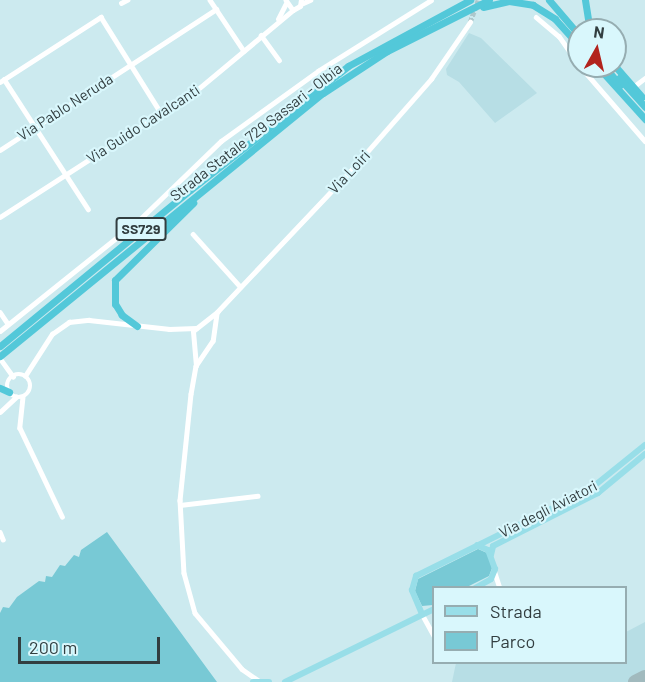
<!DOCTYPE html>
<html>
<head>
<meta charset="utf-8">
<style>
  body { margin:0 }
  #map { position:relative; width:645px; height:682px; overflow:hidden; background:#cceaef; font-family:Barlow,sans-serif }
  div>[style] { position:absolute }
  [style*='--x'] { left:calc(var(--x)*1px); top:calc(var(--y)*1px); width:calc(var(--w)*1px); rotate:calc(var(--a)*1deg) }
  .built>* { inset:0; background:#b7dee5 }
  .green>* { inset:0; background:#78c9d5 }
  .taxiway>* { height:14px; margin:-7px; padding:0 7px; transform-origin:7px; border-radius:7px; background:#a1babe }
  .minor-tunnel>* { height:4.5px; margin-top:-2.25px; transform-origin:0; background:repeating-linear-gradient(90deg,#adc8cc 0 4.5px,transparent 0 6.5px) }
  .minor>* { height:4.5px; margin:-2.25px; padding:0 2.25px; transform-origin:2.25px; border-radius:2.25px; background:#fff }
  .minor>.ring { margin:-2.25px; padding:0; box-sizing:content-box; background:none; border:4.5px solid #fff; border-radius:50% }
  .major>* { height:6px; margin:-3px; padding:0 3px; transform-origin:3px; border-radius:3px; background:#98dee8 }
  .highway>* { height:7px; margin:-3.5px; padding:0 3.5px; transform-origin:3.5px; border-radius:3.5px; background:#53c8d9 }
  span { translate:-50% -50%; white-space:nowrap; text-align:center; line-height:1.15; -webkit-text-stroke:4.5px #d9f7fc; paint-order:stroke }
  .shield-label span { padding:2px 4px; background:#d9f7fc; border:2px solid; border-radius:4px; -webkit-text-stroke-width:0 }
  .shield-label { font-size:14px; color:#323e40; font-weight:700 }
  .street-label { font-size:15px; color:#323e40 }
  .legend { position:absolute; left:432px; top:586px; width:195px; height:78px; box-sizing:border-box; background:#d9f7fc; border:2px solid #96adb1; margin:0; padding:8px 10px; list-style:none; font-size:18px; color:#323e40 }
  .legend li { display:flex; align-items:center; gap:12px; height:30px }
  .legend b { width:30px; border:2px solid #96adb1 }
  .north { position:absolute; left:567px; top:18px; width:60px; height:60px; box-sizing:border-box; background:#d9f7fc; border:2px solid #96adb1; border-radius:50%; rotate:8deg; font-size:16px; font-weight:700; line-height:24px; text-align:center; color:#323e40 }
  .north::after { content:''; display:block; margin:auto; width:21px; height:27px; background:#b2231d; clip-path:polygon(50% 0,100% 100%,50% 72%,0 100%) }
  .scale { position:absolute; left:18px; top:637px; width:142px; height:27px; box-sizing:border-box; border:3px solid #323e40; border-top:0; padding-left:8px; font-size:18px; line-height:21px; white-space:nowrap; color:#323e40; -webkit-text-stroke:4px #d9f7fc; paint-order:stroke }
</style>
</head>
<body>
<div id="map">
  <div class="built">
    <i style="clip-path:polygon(469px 33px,481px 38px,537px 93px,495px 123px,459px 82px,447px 75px,446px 69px)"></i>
    <i style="clip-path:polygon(645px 622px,645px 682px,452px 682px,456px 663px,626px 662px,626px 632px)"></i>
  </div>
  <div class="green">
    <i style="clip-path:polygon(107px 532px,217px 682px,0 682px,0 613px,3px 607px,9px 608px,17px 597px,39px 581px,45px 582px,46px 576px,52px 577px,60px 565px,65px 566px,74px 555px,79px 557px,81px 550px)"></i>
    <i style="clip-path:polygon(478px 549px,487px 553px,492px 568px,489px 576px,467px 587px,434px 588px,433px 605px,422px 606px,415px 591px,418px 579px)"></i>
  </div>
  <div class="taxiway">
    <i style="--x:635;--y:682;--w:11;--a:-27"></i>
  </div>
  <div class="minor-tunnel">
    <i style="--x:470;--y:22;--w:23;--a:-70"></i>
  </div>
  <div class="minor">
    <i style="--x:210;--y:0;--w:61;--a:56.3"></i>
    <i style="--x:286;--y:0;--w:12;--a:55"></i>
    <i style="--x:293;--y:10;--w:8;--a:-30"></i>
    <i style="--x:300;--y:6;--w:6;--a:-81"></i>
    <i style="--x:121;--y:3;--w:7;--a:-27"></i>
    <i style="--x:301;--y:4;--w:10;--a:-24"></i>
    <i style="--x:536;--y:17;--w:30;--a:40"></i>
    <i style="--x:559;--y:36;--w:35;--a:55"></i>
    <i style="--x:278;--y:19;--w:18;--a:-63"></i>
    <i style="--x:261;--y:35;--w:31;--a:54"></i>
    <i style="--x:580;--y:66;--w:99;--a:49.1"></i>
    <i style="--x:4;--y:79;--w:155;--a:57.1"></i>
    <i style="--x:0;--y:82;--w:120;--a:-32.8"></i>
    <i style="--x:101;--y:17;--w:113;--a:58"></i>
    <i style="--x:637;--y:84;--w:10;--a:-37"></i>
    <i style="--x:0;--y:150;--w:258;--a:-33.1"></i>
    <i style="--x:0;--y:217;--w:234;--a:-32.8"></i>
    <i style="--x:197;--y:90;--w:125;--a:-39.8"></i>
    <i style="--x:193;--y:234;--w:69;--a:48"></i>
    <i style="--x:0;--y:312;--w:14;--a:56"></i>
    <i style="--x:217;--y:314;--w:27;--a:98"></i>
    <i style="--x:213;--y:341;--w:30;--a:124"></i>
    <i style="--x:196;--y:366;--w:28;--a:100"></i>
    <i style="--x:191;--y:394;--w:107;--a:95.9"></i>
    <i style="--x:180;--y:500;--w:73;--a:86.9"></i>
    <i style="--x:184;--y:573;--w:41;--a:74.6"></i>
    <i style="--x:195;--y:613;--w:73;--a:50"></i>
    <i style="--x:242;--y:669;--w:19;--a:35"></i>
    <i style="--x:0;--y:331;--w:179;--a:-38.7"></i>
    <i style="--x:140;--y:219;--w:112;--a:-43.9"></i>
    <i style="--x:221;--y:141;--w:120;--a:-35.8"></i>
    <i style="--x:318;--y:71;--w:133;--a:-32.1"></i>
    <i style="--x:2;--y:361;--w:19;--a:54"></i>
    <i style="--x:196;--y:366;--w:35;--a:-95"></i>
    <i style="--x:193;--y:331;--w:31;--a:-38"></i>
    <i style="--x:217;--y:312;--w:197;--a:-46.6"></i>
    <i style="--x:352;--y:169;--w:120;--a:-48.7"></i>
    <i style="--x:431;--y:79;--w:69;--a:-55.6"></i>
    <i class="ring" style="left:7px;top:374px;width:19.5px;height:19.5px"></i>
    <i style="--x:25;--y:376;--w:50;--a:-57.3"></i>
    <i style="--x:52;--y:334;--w:21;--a:-35"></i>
    <i style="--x:69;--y:322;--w:20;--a:-6"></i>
    <i style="--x:89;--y:320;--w:81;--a:6.4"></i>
    <i style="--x:169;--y:329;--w:27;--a:-2"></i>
    <i style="--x:23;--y:397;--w:31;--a:96"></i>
    <i style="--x:20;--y:428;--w:98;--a:64.5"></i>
    <i style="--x:0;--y:412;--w:22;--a:-43"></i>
    <i style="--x:180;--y:505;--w:78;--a:-6.7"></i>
    <i style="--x:0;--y:532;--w:8;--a:67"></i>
    <i style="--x:495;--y:573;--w:16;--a:72"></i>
    <i style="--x:422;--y:614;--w:25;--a:61"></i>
    <i style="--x:458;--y:662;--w:2;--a:0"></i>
  </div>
  <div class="major">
    <i style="--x:491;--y:555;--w:9;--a:-77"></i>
    <i style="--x:493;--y:546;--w:118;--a:-26.8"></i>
    <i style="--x:598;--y:493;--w:61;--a:-39.7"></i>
    <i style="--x:475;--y:588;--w:18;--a:-29"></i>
    <i style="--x:491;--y:579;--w:11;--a:-68"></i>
    <i style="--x:495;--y:569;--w:20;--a:-110"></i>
    <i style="--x:488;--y:550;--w:12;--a:-156"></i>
    <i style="--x:422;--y:614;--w:26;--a:-113"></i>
    <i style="--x:412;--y:590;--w:15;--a:-74"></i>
    <i style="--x:416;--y:576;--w:193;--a:-26.4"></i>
    <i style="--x:589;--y:490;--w:72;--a:-38.8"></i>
    <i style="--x:253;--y:682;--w:16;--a:0"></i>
    <i style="--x:285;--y:682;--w:166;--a:-26.1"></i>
  </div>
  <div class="highway">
    <i style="--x:549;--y:0;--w:46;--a:49.4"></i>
    <i style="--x:585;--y:0;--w:30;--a:81"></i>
    <i style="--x:483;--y:7;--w:27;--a:-13"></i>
    <i style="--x:509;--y:1;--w:24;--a:9"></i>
    <i style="--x:533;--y:5;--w:26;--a:32"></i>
    <i style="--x:555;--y:19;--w:36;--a:48"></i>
    <i style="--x:597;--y:66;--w:72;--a:47.8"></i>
    <i style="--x:604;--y:66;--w:25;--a:50"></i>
    <i style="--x:615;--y:66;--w:41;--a:48.9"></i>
    <i style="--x:619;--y:78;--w:39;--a:48"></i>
    <i style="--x:137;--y:326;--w:19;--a:-144"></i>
    <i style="--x:122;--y:315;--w:13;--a:-122"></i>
    <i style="--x:115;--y:304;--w:24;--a:-90"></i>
    <i style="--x:115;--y:280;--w:110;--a:-44.6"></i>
    <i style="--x:0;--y:346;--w:246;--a:-39.4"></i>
    <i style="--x:190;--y:190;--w:201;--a:-38.1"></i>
    <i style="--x:348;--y:66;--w:139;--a:-28.4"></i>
    <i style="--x:0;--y:356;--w:417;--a:-39.2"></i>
    <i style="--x:323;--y:93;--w:77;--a:-33.3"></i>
    <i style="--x:387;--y:51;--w:114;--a:-26.6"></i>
    <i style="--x:0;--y:388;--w:10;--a:24"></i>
  </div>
  <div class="shield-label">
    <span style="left:141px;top:229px">SS729</span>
  </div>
  <div class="street-label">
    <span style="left:65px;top:107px;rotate:-33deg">Via Pablo Neruda</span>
    <span style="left:143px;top:124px;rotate:-33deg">Via Guido Cavalcanti</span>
    <span style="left:256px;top:132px;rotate:-38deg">Strada Statale 729 Sassari - Olbia</span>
    <span style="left:349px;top:172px;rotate:-47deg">Via Loiri</span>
    <span style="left:548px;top:509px;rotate:-27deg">Via degli Aviatori</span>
  </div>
  <ul class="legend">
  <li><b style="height:8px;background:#98dee8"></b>Strada</li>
  <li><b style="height:16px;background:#78c9d5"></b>Parco</li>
  </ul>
  <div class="north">N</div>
  <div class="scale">200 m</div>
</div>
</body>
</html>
